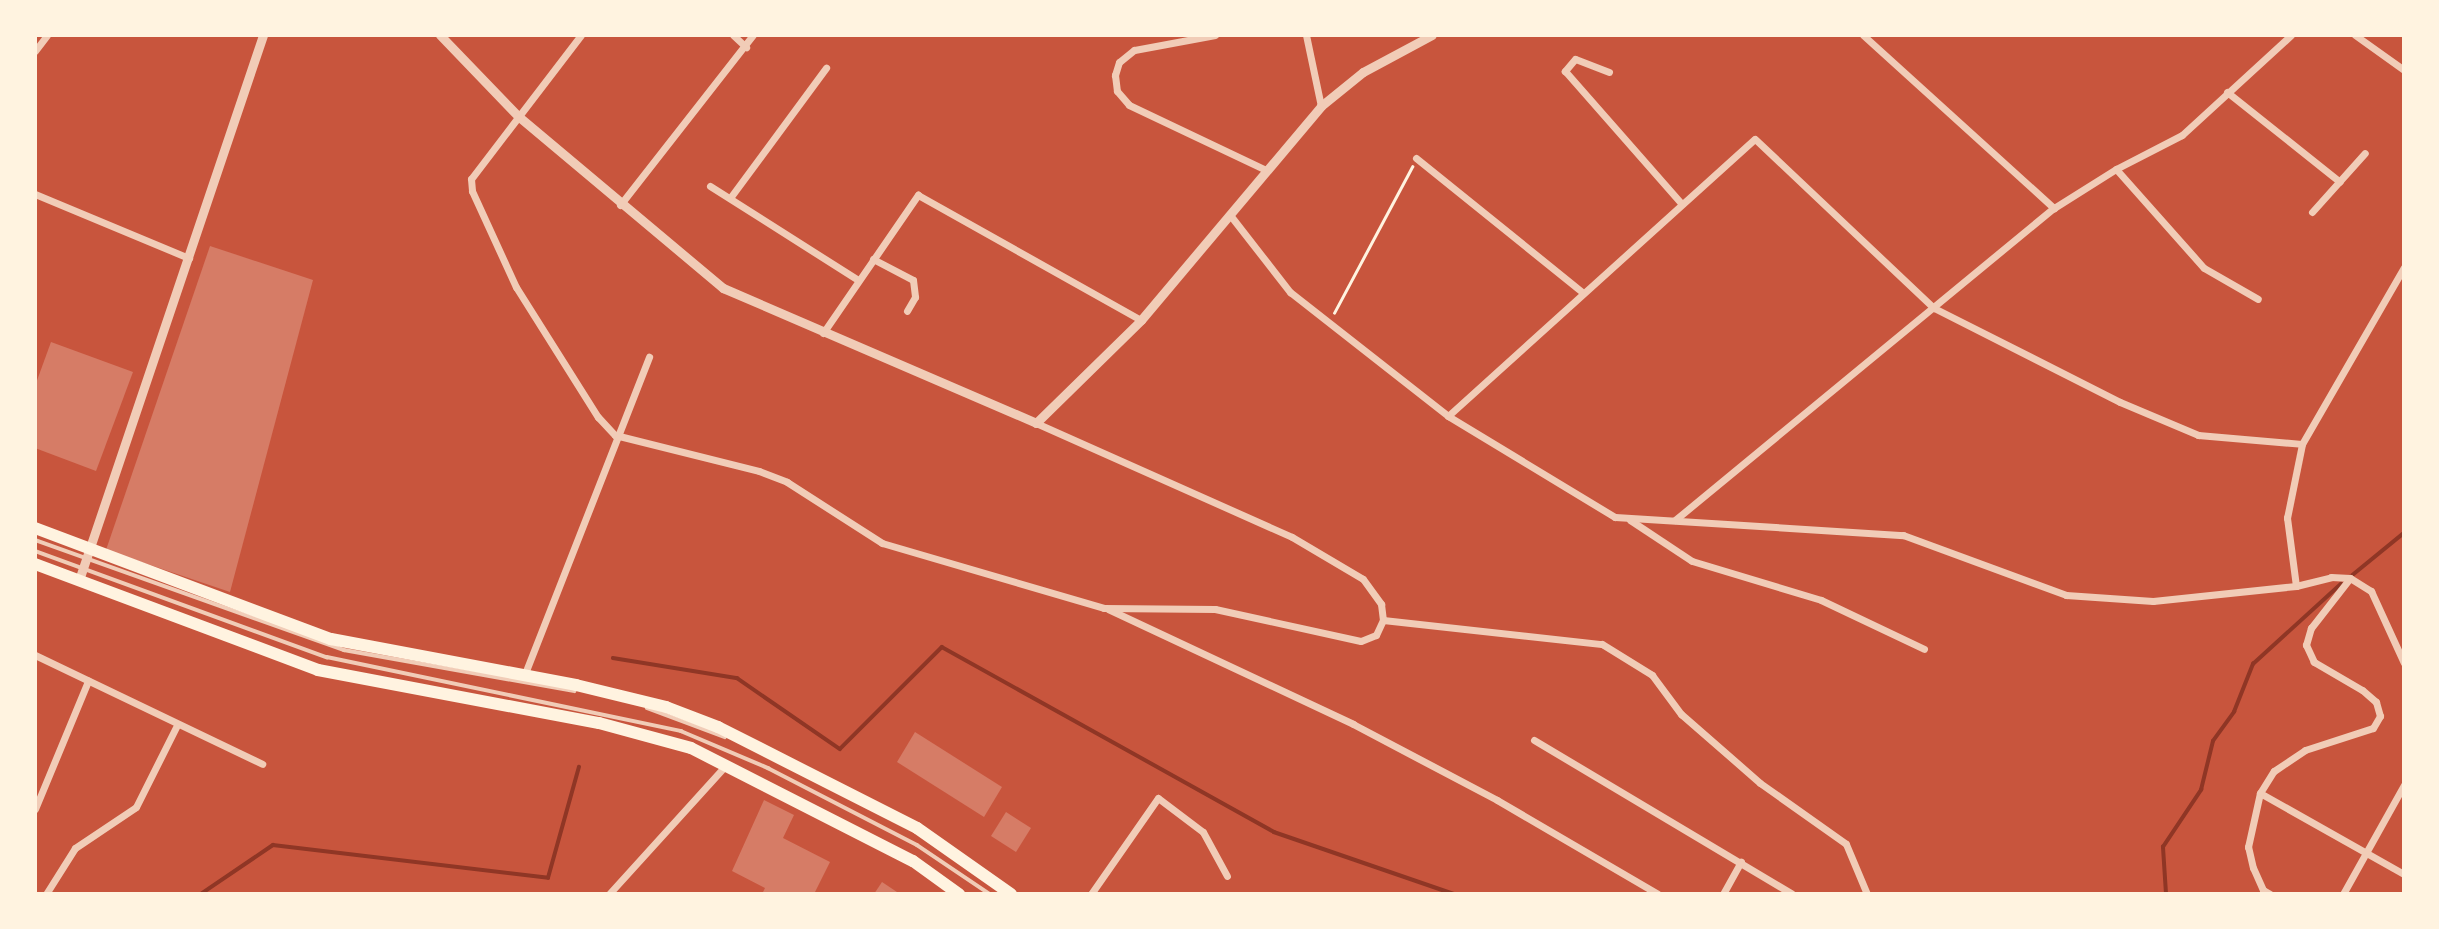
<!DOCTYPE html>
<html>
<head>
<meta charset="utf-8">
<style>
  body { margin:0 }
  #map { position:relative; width:2439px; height:929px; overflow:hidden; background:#c8553d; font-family:"Titillium Web",sans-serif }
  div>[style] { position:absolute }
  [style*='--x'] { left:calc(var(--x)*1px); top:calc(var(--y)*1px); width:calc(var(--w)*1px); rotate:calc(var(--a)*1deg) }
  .stream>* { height:3.5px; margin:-1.75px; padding:0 1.75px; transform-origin:1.75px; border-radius:1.75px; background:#8f3625 }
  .building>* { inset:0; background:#d67c66 }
  .path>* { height:2.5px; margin:-1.25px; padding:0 1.25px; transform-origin:1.25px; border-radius:1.25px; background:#fff3e0 }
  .service>* { height:3.5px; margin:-1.75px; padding:0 1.75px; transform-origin:1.75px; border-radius:1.75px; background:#f1ccb7 }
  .minor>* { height:7px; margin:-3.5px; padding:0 3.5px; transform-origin:3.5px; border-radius:3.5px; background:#f1ccb7 }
  .tertiary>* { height:9px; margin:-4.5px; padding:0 4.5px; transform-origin:4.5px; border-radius:4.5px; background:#f1ccb7 }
  .primary>* { height:12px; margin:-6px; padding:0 6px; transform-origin:6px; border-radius:6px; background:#fff3e0 }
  span { translate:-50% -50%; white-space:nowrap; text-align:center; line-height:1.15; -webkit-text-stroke:5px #fff3e0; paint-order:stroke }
  .frame { position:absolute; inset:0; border:37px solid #fff3e0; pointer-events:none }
</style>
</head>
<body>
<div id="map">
  <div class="stream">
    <i style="--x:2350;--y:577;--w:70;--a:-39.2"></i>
    <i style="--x:613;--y:658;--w:126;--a:9.2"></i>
    <i style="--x:737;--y:678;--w:125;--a:34.6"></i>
    <i style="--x:840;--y:749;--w:144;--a:-45"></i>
    <i style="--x:942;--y:647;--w:380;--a:29.1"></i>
    <i style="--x:1274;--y:832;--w:190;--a:19"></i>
    <i style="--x:201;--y:894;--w:87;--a:-34.2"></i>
    <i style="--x:273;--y:845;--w:277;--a:6.8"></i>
    <i style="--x:548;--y:878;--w:115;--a:-74.4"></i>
    <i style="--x:2166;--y:894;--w:47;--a:-93.7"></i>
    <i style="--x:2163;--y:847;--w:69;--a:-56.3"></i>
    <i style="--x:2201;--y:790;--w:50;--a:-76.2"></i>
    <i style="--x:2213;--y:741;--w:36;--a:-54"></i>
    <i style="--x:2234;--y:712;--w:52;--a:-68.4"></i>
    <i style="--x:2253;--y:664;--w:119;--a:-42.3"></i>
  </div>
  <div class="building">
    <i style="clip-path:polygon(210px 246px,313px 280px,230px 592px,106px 550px)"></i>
    <i style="clip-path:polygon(51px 342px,133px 372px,96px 471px,35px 448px,35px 386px)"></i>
    <i style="clip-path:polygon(915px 732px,1002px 787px,984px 817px,897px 762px)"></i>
    <i style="clip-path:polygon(764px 800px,794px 815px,783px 838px,830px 862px,814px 894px,762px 894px,765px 888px,732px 871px)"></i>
    <i style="clip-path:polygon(1006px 812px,1031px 828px,1016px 852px,991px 836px)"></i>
    <i style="clip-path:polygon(882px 882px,900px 894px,874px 894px)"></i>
  </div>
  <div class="path">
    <i style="--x:1334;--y:313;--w:166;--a:-61.9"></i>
  </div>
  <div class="service">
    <i style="--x:35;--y:540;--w:328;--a:19.6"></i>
    <i style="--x:344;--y:650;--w:234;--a:10.1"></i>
    <i style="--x:35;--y:551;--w:311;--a:20"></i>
    <i style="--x:327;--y:657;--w:362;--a:11.8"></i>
    <i style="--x:681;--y:731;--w:95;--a:23"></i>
    <i style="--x:768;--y:768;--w:168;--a:27.3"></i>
    <i style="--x:917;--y:845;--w:88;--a:33.9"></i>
    <i style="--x:647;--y:708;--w:83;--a:20.4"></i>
  </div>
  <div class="minor">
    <i style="--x:581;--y:35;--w:181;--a:127.4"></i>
    <i style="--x:471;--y:179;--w:12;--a:85"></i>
    <i style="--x:472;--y:191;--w:106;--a:65.4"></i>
    <i style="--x:516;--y:287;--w:154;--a:57.8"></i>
    <i style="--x:598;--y:417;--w:25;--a:47"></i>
    <i style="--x:615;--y:435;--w:148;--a:14"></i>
    <i style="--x:759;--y:471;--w:30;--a:21"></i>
    <i style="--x:787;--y:482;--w:113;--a:32.7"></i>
    <i style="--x:882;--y:543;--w:231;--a:16.3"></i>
    <i style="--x:1104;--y:608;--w:111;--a:0.5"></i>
    <i style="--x:1215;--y:609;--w:149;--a:12.4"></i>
    <i style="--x:1361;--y:641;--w:16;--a:-22"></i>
    <i style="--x:1376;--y:635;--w:17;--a:-65"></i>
    <i style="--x:733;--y:35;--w:18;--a:43"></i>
    <i style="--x:1215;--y:35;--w:82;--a:169.5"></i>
    <i style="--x:1134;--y:50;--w:19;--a:141"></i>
    <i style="--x:1119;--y:62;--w:14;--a:107"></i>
    <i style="--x:1115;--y:75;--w:16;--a:83"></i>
    <i style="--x:1117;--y:91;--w:18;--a:49"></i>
    <i style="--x:1129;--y:105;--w:149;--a:25.4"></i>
    <i style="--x:1306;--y:35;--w:73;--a:78.1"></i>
    <i style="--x:1863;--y:35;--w:258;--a:42.2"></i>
    <i style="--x:2355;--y:35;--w:60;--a:35.5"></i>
    <i style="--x:35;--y:51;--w:20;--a:-53"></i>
    <i style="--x:1609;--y:72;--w:36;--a:-159"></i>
    <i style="--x:1575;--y:59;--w:16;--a:130"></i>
    <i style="--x:1565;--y:71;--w:177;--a:48.7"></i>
    <i style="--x:2227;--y:92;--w:144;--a:38.5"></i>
    <i style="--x:1416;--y:158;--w:212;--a:38.9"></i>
    <i style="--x:2116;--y:169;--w:132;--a:48.4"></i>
    <i style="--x:2204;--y:268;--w:62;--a:29.9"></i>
    <i style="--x:710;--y:186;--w:175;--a:32.4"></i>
    <i style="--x:35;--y:194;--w:167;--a:22.6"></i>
    <i style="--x:730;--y:198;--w:162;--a:-53.6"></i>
    <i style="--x:620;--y:205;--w:216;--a:-52"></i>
    <i style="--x:2312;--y:212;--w:79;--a:-48.1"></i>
    <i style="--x:1230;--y:215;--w:98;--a:52.1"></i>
    <i style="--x:1290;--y:292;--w:201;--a:38.1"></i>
    <i style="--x:1448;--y:416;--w:195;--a:31.2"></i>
    <i style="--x:1615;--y:517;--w:289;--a:3.6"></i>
    <i style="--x:1903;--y:535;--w:174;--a:20.2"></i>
    <i style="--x:2066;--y:595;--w:87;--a:3.9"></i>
    <i style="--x:2153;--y:601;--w:144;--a:-6"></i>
    <i style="--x:2296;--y:586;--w:36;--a:-14"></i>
    <i style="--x:2331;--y:577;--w:19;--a:3"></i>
    <i style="--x:2350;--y:578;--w:25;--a:32"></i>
    <i style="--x:2371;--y:591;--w:79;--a:65.4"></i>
    <i style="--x:873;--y:259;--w:45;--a:27.7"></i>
    <i style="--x:913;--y:280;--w:17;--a:83"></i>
    <i style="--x:915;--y:297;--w:16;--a:120"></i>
    <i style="--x:823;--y:333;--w:168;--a:-55.5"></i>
    <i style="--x:918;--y:195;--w:256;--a:29.3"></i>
    <i style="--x:1448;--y:416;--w:413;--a:-42.1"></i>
    <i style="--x:1755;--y:139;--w:246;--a:43.4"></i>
    <i style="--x:1934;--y:308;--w:208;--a:26.8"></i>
    <i style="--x:2120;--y:402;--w:85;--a:22.9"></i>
    <i style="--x:2198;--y:435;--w:104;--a:4.9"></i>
    <i style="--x:1036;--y:423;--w:280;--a:24"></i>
    <i style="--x:1292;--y:537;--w:82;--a:30.6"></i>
    <i style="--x:1363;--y:579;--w:31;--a:54"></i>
    <i style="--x:1381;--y:604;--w:16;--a:83"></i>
    <i style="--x:1630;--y:520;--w:74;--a:33.5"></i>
    <i style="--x:1692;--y:561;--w:135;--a:16.8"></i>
    <i style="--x:1821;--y:600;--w:114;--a:25.4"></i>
    <i style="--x:1675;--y:520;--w:491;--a:-39.5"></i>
    <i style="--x:2054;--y:208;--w:73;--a:-32.2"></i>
    <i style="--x:2116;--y:169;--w:74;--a:-27.3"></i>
    <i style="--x:2182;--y:135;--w:148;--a:-42.5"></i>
    <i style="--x:2296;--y:586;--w:69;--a:-97.5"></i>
    <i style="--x:2287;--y:518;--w:76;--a:-78.5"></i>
    <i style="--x:2302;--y:444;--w:204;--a:-60"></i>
    <i style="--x:1108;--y:609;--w:271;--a:25.1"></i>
    <i style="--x:1353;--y:724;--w:163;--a:27.8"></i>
    <i style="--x:1497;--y:800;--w:186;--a:30.3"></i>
    <i style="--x:1383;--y:620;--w:220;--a:6.3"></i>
    <i style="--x:1602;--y:644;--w:59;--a:31.8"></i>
    <i style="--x:1652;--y:675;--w:49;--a:53.4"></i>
    <i style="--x:1681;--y:714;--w:105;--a:41.1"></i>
    <i style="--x:1760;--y:783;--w:105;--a:35.3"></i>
    <i style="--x:1846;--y:844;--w:54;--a:67.2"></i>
    <i style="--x:35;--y:655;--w:252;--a:25.6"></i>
    <i style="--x:524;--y:676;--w:343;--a:-68.6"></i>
    <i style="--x:1534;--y:740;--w:300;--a:30.8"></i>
    <i style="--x:2260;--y:793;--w:165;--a:29.4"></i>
    <i style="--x:35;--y:809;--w:139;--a:-67.5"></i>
    <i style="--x:46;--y:894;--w:54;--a:-57.8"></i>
    <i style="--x:75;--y:848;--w:73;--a:-33.9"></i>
    <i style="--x:136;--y:807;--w:92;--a:-63.4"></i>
    <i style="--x:609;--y:894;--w:174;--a:-47.8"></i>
    <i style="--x:1091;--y:894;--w:117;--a:-55.1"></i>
    <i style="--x:1158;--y:798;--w:56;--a:37.1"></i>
    <i style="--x:1203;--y:832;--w:50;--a:61.4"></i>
    <i style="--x:1723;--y:894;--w:37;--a:-61"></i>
    <i style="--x:2270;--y:894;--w:8;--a:-150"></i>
    <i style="--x:2263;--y:890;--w:24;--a:-114"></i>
    <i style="--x:2253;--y:868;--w:22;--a:-103"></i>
    <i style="--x:2248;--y:847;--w:55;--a:-77.5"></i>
    <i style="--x:2260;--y:793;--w:26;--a:-58"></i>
    <i style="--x:2274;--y:771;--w:37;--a:-34"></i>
    <i style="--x:2305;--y:750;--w:71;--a:-17.9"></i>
    <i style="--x:2373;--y:728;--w:14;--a:-60"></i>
    <i style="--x:2380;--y:716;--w:15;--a:-106"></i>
    <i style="--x:2376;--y:702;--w:18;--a:-139"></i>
    <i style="--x:2362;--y:690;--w:56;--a:-149.7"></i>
    <i style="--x:2314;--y:662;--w:19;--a:-115"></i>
    <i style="--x:2306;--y:645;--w:18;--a:-74"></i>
    <i style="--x:2311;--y:628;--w:63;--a:-52"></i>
    <i style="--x:2343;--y:894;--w:125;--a:-60.8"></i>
  </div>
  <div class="tertiary">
    <i style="--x:440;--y:35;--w:112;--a:46.1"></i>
    <i style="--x:518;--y:116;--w:268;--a:40"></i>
    <i style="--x:723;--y:288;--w:341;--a:23.3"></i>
    <i style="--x:1036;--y:423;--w:147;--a:-44.4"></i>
    <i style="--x:1141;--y:320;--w:280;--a:-49.9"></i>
    <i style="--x:1321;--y:106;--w:54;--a:-39"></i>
    <i style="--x:1363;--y:72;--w:78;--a:-28.2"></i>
    <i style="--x:79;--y:580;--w:575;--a:-71.34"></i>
  </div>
  <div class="primary">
    <i style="--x:35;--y:528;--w:316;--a:20.6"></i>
    <i style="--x:331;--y:639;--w:249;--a:10.6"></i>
    <i style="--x:576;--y:685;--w:93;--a:13.7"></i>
    <i style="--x:666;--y:707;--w:56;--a:21"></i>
    <i style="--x:718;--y:727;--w:223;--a:26.9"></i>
    <i style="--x:917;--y:828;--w:115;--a:35.1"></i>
    <i style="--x:35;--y:564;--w:302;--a:20.5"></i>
    <i style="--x:318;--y:670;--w:286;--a:10.7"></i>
    <i style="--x:599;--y:723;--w:95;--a:15.2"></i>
    <i style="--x:691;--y:748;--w:249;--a:27"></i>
    <i style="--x:913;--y:861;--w:57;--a:35.7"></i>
  </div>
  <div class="frame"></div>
</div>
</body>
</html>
